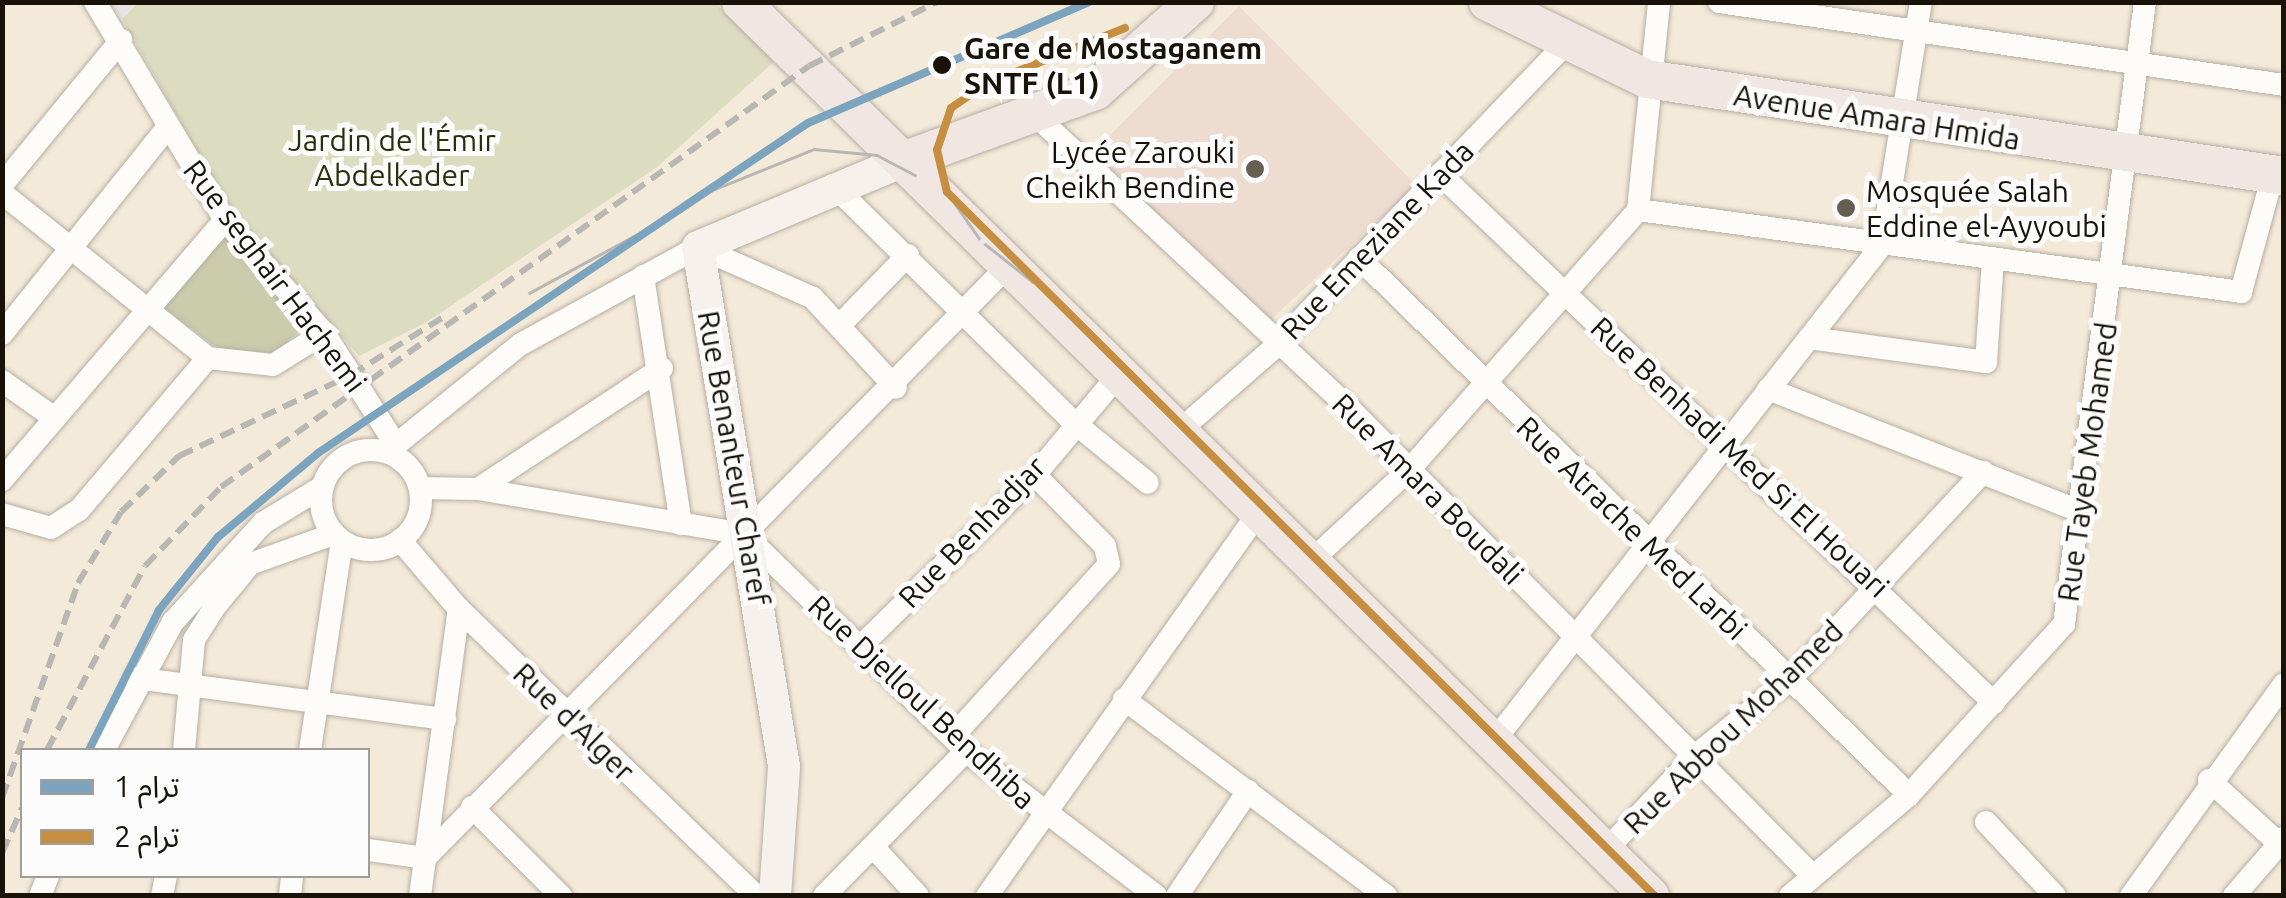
<!DOCTYPE html>
<html>
<head>
<meta charset="utf-8">
<style>
  body { margin:0 }
  #map { position:relative; width:2286px; height:898px; overflow:hidden; background:#f4eada; font-family:Ubuntu,"Noto Sans Arabic",sans-serif }
  div>[style] { position:absolute }
  [style*='--x'] { left:calc(var(--x)*1px); top:calc(var(--y)*1px); width:calc(var(--w)*1px); rotate:calc(var(--a)*1deg) }
  .education>* { inset:0; background:#eedcd1 }
  .green>* { inset:0; background:#dcdcc1 }
  .forest>* { inset:0; background:#cbccac }
  .building>* { inset:0; background:#e7e2e3 }
  .roads { filter:drop-shadow(0 0 2px #b6afa2) drop-shadow(0 0 2px #b6afa2) }
  .minor>* { height:22px; margin:-11px; padding:0 11px; transform-origin:11px; border-radius:11px; background:#fdfcf9 }
  .minor>.ring { margin:-11px; padding:0; box-sizing:content-box; background:none; border:22px solid #fdfcf9; border-radius:50% }
  .secondary>* { height:32px; margin:-16px; padding:0 16px; transform-origin:16px; border-radius:16px; background:#f7f1ee }
  .primary>* { height:38px; margin:-19px; padding:0 19px; transform-origin:19px; border-radius:19px; background:#f0e6e2 }
  .tram>* { height:2.5px; margin:-1.25px; padding:0 1.25px; transform-origin:1.25px; border-radius:1.25px; background:#b9b7b3 }
  .rail>* { height:6px; margin-top:-3px; transform-origin:0; background:repeating-linear-gradient(90deg,#b9b7b3 0 15px,transparent 0 23px) }
  .tram-1>* { height:8px; margin:-4px; padding:0 4px; transform-origin:4px; border-radius:4px; background:#7ca4bf }
  .tram-2>* { height:8px; margin:-4px; padding:0 4px; transform-origin:4px; border-radius:4px; background:#c58e40 }
  .dots>* { width:28px; height:28px; translate:-50% -50%; box-sizing:border-box; border:5px solid #fcfcfc; border-radius:50% }
  span { translate:-50% -50%; white-space:nowrap; text-align:center; line-height:1.15; -webkit-text-stroke:10px #fcfcfc; paint-order:stroke }
  .stop-label { font-size:30px; color:#181208; font-weight:700 }
  .left { translate:0 -50%; text-align:left }
  .street-label { font-size:30px; color:#181208 }
  .park-label { font-size:30px; color:#292f0b }
  .poi-label { font-size:30px; color:#181208 }
  .right { translate:-100% -50%; text-align:right }
  .frame { position:absolute; inset:0; border:5px solid #181208; pointer-events:none }
  .legend { position:absolute; left:20px; top:748px; width:350px; height:130px; box-sizing:border-box; background:#fcfcfc; border:2px solid #a19e9a; margin:0; padding:12px 18px; list-style:none; font-size:30px; color:#181208 }
  .legend li { display:flex; align-items:center; gap:20px; height:50px }
  .legend b { width:50px; border:2px solid #a19e9a }
</style>
</head>
<body>
<div id="map">
  <div class="education">
    <i style="clip-path:polygon(1239px 6px,1416px 185px,1265px 325px,1093px 152px)"></i>
  </div>
  <div class="green">
    <i style="clip-path:polygon(139px 2px,715px 3px,776px 60px,657px 167px,427px 322px,359px 356px,229px 206px,122px 19px)"></i>
  </div>
  <div class="forest">
    <i style="clip-path:polygon(225px 233px,304px 327px,272px 356px,223px 353px,162px 306px)"></i>
  </div>
  <div class="building">
    <i style="clip-path:polygon(110px 2px,139px 2px,122px 19px)"></i>
  </div>
  <div class="roads">
    <div class="minor">
      <i style="--x:95;--y:2;--w:254;--a:59.2"></i>
      <i style="--x:225;--y:220;--w:150;--a:48.8"></i>
      <i style="--x:324;--y:333;--w:133;--a:57.3"></i>
      <i style="--x:1719;--y:2;--w:571;--a:8.36"></i>
      <i style="--x:1034;--y:114;--w:427;--a:43"></i>
      <i style="--x:1346;--y:405;--w:660;--a:45.25"></i>
      <i style="--x:1440;--y:174;--w:766;--a:43.68"></i>
      <i style="--x:2;--y:185;--w:188;--a:-50.6"></i>
      <i style="--x:833;--y:185;--w:334;--a:44.6"></i>
      <i style="--x:1071;--y:420;--w:99;--a:39.3"></i>
      <i style="--x:2;--y:193;--w:264;--a:38.7"></i>
      <i style="--x:208;--y:358;--w:65;--a:6.1"></i>
      <i style="--x:273;--y:365;--w:60;--a:-32.1"></i>
      <i style="--x:1638;--y:210;--w:609;--a:7.74"></i>
      <i style="--x:2241;--y:292;--w:122;--a:-74.8"></i>
      <i style="--x:1359;--y:258;--w:769;--a:44.31"></i>
      <i style="--x:643;--y:276;--w:251;--a:81.3"></i>
      <i style="--x:839;--y:326;--w:99;--a:-45.8"></i>
      <i style="--x:2;--y:334;--w:264;--a:-51.3"></i>
      <i style="--x:1809;--y:338;--w:179;--a:7.7"></i>
      <i style="--x:1986;--y:362;--w:103;--a:-86.1"></i>
      <i style="--x:2;--y:381;--w:62;--a:35.2"></i>
      <i style="--x:1768;--y:389;--w:335;--a:21.4"></i>
      <i style="--x:1179;--y:431;--w:128;--a:-41.2"></i>
      <i style="--x:1275;--y:347;--w:422;--a:-46.2"></i>
      <i class="ring" style="left:321px;top:450px;width:78px;height:78px"></i>
      <i style="--x:387;--y:452;--w:172;--a:-38.9"></i>
      <i style="--x:521;--y:344;--w:202;--a:-28.7"></i>
      <i style="--x:698;--y:247;--w:126;--a:23.9"></i>
      <i style="--x:813;--y:298;--w:122;--a:47.3"></i>
      <i style="--x:2;--y:480;--w:343;--a:-49.4"></i>
      <i style="--x:420;--y:488;--w:58;--a:1"></i>
      <i style="--x:478;--y:489;--w:270;--a:9.6"></i>
      <i style="--x:478;--y:489;--w:220;--a:-33.3"></i>
      <i style="--x:2;--y:514;--w:51;--a:15.9"></i>
      <i style="--x:51;--y:528;--w:33;--a:-33"></i>
      <i style="--x:79;--y:510;--w:199;--a:-49.7"></i>
      <i style="--x:744;--y:534;--w:310;--a:44.3"></i>
      <i style="--x:966;--y:751;--w:239;--a:37.3"></i>
      <i style="--x:400;--y:540;--w:91;--a:49.5"></i>
      <i style="--x:459;--y:609;--w:413;--a:44"></i>
      <i style="--x:1311;--y:561;--w:134;--a:-42.9"></i>
      <i style="--x:1409;--y:470;--w:346;--a:-48.6"></i>
      <i style="--x:1638;--y:210;--w:209;--a:-84.2"></i>
      <i style="--x:862;--y:645;--w:243;--a:-44.5"></i>
      <i style="--x:1035;--y:475;--w:133;--a:-50.2"></i>
      <i style="--x:136;--y:678;--w:312;--a:7.6"></i>
      <i style="--x:1124;--y:699;--w:328;--a:36.9"></i>
      <i style="--x:955;--y:734;--w:229;--a:-47.8"></i>
      <i style="--x:1109;--y:564;--w:18;--a:-103"></i>
      <i style="--x:1105;--y:546;--w:100;--a:-134.6"></i>
      <i style="--x:1494;--y:741;--w:630;--a:-51.97"></i>
      <i style="--x:1882;--y:245;--w:246;--a:-80.9"></i>
      <i style="--x:104;--y:750;--w:145;--a:-61.7"></i>
      <i style="--x:173;--y:622;--w:134;--a:-47.7"></i>
      <i style="--x:263;--y:523;--w:69;--a:-31.4"></i>
      <i style="--x:184;--y:750;--w:110;--a:-84.8"></i>
      <i style="--x:194;--y:640;--w:36;--a:-58"></i>
      <i style="--x:213;--y:609;--w:58;--a:-50.6"></i>
      <i style="--x:250;--y:564;--w:89;--a:-19.7"></i>
      <i style="--x:310;--y:750;--w:211;--a:-81.3"></i>
      <i style="--x:2209;--y:780;--w:101;--a:42.2"></i>
      <i style="--x:472;--y:807;--w:126;--a:45"></i>
      <i style="--x:1986;--y:822;--w:101;--a:47"></i>
      <i style="--x:368;--y:850;--w:58;--a:8"></i>
      <i style="--x:425;--y:858;--w:834;--a:-45.44"></i>
      <i style="--x:876;--y:850;--w:62;--a:47.6"></i>
      <i style="--x:1605;--y:851;--w:131;--a:-46.5"></i>
      <i style="--x:1695;--y:756;--w:124;--a:-39.1"></i>
      <i style="--x:1791;--y:678;--w:282;--a:-47"></i>
      <i style="--x:40;--y:896;--w:22;--a:-68"></i>
      <i style="--x:162;--y:896;--w:20;--a:-79"></i>
      <i style="--x:290;--y:896;--w:20;--a:-84"></i>
      <i style="--x:420;--y:896;--w:290;--a:-82.3"></i>
      <i style="--x:824;--y:896;--w:203;--a:-45.6"></i>
      <i style="--x:987;--y:896;--w:472;--a:-54.7"></i>
      <i style="--x:1177;--y:896;--w:127;--a:-55.9"></i>
      <i style="--x:1790;--y:896;--w:156;--a:-40.3"></i>
      <i style="--x:1909;--y:795;--w:231;--a:-47.8"></i>
      <i style="--x:2064;--y:624;--w:627;--a:-82.58"></i>
      <i style="--x:2131;--y:896;--w:261;--a:-54.2"></i>
      <i style="--x:2234;--y:896;--w:77;--a:-49.2"></i>
    </div>
    <div class="secondary">
      <i style="--x:775;--y:896;--w:130;--a:-86"></i>
      <i style="--x:784;--y:766;--w:526;--a:-99.41"></i>
      <i style="--x:698;--y:247;--w:228;--a:-22.7"></i>
    </div>
    <div class="primary">
      <i style="--x:741;--y:2;--w:1275;--a:44.52"></i>
      <i style="--x:1488;--y:2;--w:177;--a:25.8"></i>
      <i style="--x:1647;--y:79;--w:644;--a:8.66"></i>
      <i style="--x:908;--y:159;--w:199;--a:-20"></i>
      <i style="--x:1095;--y:91;--w:134;--a:-41.7"></i>
    </div>
  </div>
  <div class="tram">
    <i style="--x:693;--y:198;--w:131;--a:-22"></i>
    <i style="--x:814;--y:149;--w:63;--a:5.4"></i>
    <i style="--x:877;--y:155;--w:43;--a:27.8"></i>
    <i style="--x:954;--y:202;--w:44;--a:55.2"></i>
    <i style="--x:985;--y:244;--w:61;--a:38.4"></i>
    <i style="--x:529;--y:293;--w:122;--a:-28.5"></i>
  </div>
  <div class="rail">
    <i style="--x:47;--y:750;--w:208;--a:-62"></i>
    <i style="--x:145;--y:566;--w:110;--a:-46.1"></i>
    <i style="--x:221;--y:487;--w:723;--a:-35.6"></i>
    <i style="--x:809;--y:66;--w:143;--a:-26.6"></i>
    <i style="--x:2;--y:798;--w:228;--a:-70.5"></i>
    <i style="--x:78;--y:583;--w:83;--a:-58.8"></i>
    <i style="--x:121;--y:512;--w:81;--a:-44"></i>
    <i style="--x:179;--y:456;--w:190;--a:-25.2"></i>
    <i style="--x:351;--y:375;--w:107;--a:-32.1"></i>
    <i style="--x:2;--y:853;--w:49;--a:-66"></i>
  </div>
  <div class="tram-1">
    <i style="--x:89;--y:750;--w:157;--a:-63.4"></i>
    <i style="--x:159;--y:610;--w:94;--a:-51.1"></i>
    <i style="--x:218;--y:537;--w:131;--a:-40"></i>
    <i style="--x:318;--y:453;--w:591;--a:-33.96"></i>
    <i style="--x:808;--y:123;--w:306;--a:-23.3"></i>
  </div>
  <div class="tram-2">
    <i style="--x:1125;--y:28;--w:150;--a:158.1"></i>
    <i style="--x:986;--y:84;--w:42;--a:145.6"></i>
    <i style="--x:951;--y:108;--w:44;--a:108.4"></i>
    <i style="--x:937;--y:150;--w:43;--a:76.6"></i>
    <i style="--x:947;--y:192;--w:998;--a:44.84"></i>
  </div>
  <div class="dots">
    <i style="left:942px;top:65px;background:#181208"></i>
    <i style="left:1255px;top:169px;background:#655e52"></i>
    <i style="left:1846px;top:208px;background:#655e52"></i>
  </div>
  <div class="stop-label">
    <span class="left" style="left:964px;top:65px">Gare de Mostaganem<br>SNTF (L1)</span>
  </div>
  <div class="street-label">
    <span style="left:1877px;top:117px;rotate:9deg">Avenue Amara Hmida</span>
    <span style="left:1377px;top:240px;rotate:-46deg">Rue Emeziane Kada</span>
    <span style="left:275px;top:276px;rotate:53deg">Rue seghair Hachemi</span>
    <span style="left:1740px;top:457px;rotate:43deg">Rue Benhadi Med Si El Houari</span>
    <span style="left:734px;top:458px;rotate:80deg">Rue Benanteur Charef</span>
    <span style="left:2087px;top:462px;rotate:-82deg">Rue Tayeb Mohamed</span>
    <span style="left:1428px;top:489px;rotate:45deg">Rue Amara Boudali</span>
    <span style="left:1632px;top:528px;rotate:44deg">Rue Atrache Med Larbi</span>
    <span style="left:972px;top:532px;rotate:-46deg">Rue Benhadjar</span>
    <span style="left:922px;top:702px;rotate:43deg">Rue Djelloul Bendhiba</span>
    <span style="left:574px;top:722px;rotate:44deg">Rue d'Alger</span>
    <span style="left:1733px;top:727px;rotate:-44deg">Rue Abbou Mohamed</span>
  </div>
  <div class="park-label">
    <span style="left:392px;top:157px">Jardin de l'Émir<br>Abdelkader</span>
  </div>
  <div class="poi-label">
    <span class="right" style="left:1235px;top:169px">Lycée Zarouki<br>Cheikh Bendine</span>
    <span class="left" style="left:1866px;top:208px">Mosquée Salah<br>Eddine el-Ayyoubi</span>
  </div>
  <div class="frame"></div>
  <ul class="legend">
  <li><b style="height:12px;background:#7ca4bf"></b>ترام 1</li>
  <li><b style="height:12px;background:#c58e40"></b>ترام 2</li>
  </ul>
</div>
</body>
</html>
